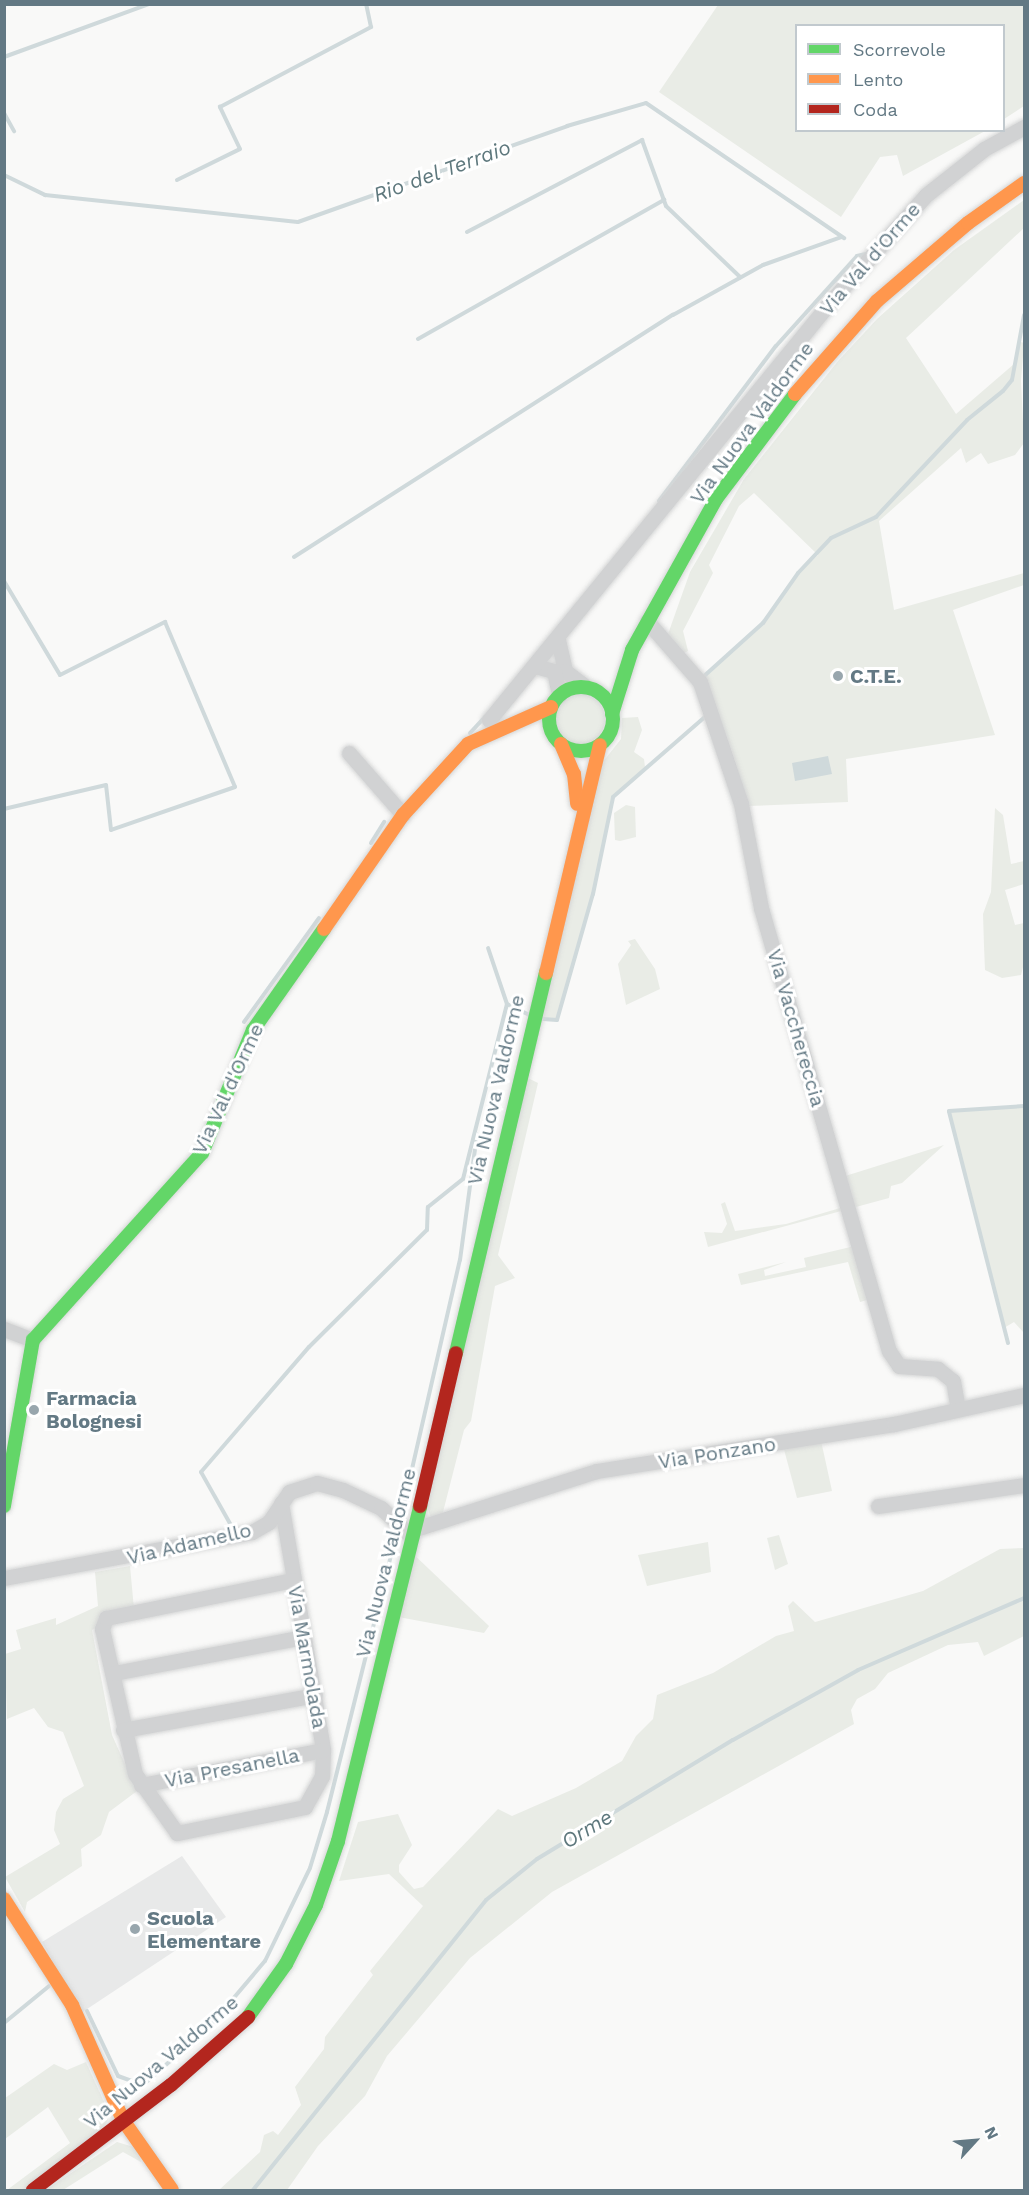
<!DOCTYPE html>
<html>
<head>
<meta charset="utf-8">
<style>
  body { margin:0 }
  #map { position:relative; width:1029px; height:2195px; overflow:hidden; background:#f9f9f8; font-family:"Work Sans",sans-serif }
  div>[style] { position:absolute }
  [style*='--x'] { left:calc(var(--x)*1px); top:calc(var(--y)*1px); width:calc(var(--w)*1px); rotate:calc(var(--a)*1deg) }
  .built>* { inset:0; background:#e8e9e9 }
  .green>* { inset:0; background:#e9ece6 }
  .round { border-radius:50% }
  .water>* { inset:0; background:#cfd9db }
  .stream>* { height:4px; margin:-2px; padding:0 2px; transform-origin:2px; border-radius:2px; background:#cfd9db }
  .roads { filter:drop-shadow(0 0 2px #d5d6d6) drop-shadow(0 0 2px #d5d6d6) }
  .street>* { height:15px; margin:-7.5px; padding:0 7.5px; transform-origin:7.5px; border-radius:7.5px; background:#d1d2d3 }
  .fast>* { height:14px; margin:-7px; padding:0 7px; transform-origin:7px; border-radius:7px; background:#63d668 }
  .fast>.ring { margin:-7px; padding:0; box-sizing:content-box; background:none; border:14px solid #63d668; border-radius:50% }
  .slow>* { height:14px; margin:-7px; padding:0 7px; transform-origin:7px; border-radius:7px; background:#ff974d }
  .jam>* { height:14px; margin:-7px; padding:0 7px; transform-origin:7px; border-radius:7px; background:#b3261e }
  .dots>* { width:16px; height:16px; translate:-50% -50%; box-sizing:border-box; border:3px solid #fff; border-radius:50% }
  span { translate:-50% -50%; white-space:nowrap; text-align:center; line-height:1.15; -webkit-text-stroke:6px #fff; paint-order:stroke }
  .street-label { font-size:20px; color:#637984 }
  .poi-label { font-size:20px; color:#637984; font-weight:700 }
  .left { translate:0 -50%; text-align:left }
  .water-label { font-size:21px; color:#5e787d; font-style:italic }
  .frame { position:absolute; inset:0; border:6px solid #637984; pointer-events:none }
  .legend { position:absolute; left:795px; top:24px; width:210px; height:108px; box-sizing:border-box; background:#fff; border:2px solid #c1c9ce; margin:0; padding:8px 10px; list-style:none; font-size:18px; color:#637984 }
  .legend li { display:flex; align-items:center; gap:12px; height:30px }
  .legend b { width:30px; border:2px solid #c1c9ce }
  .north { position:absolute; left:945px; top:2111px; width:60px; height:60px; -webkit-text-stroke:4px #fff; paint-order:stroke; rotate:64deg; font-size:16px; font-weight:700; line-height:24px; text-align:center; color:#637984 }
  .north::after { content:''; display:block; margin:auto; width:21px; height:27px; background:#637984; clip-path:polygon(50% 0,100% 100%,50% 72%,0 100%) }
</style>
</head>
<body>
<div id="map">
  <div class="built">
    <i style="clip-path:polygon(182px 1856px,226px 1917px,81px 2013px,42px 1942px)"></i>
  </div>
  <div class="green">
    <i style="clip-path:polygon(718px 5px,1024px 5px,1024px 106px,1004px 119px,1004px 26px,796px 26px,796px 130px,985px 131px,903px 176px,897px 155px,880px 157px,841px 217px,659px 92px)"></i>
    <i style="clip-path:polygon(1024px 200px,1024px 228px,906px 338px,956px 414px,1014px 364px,1018px 341px,1024px 343px,1021px 381px,1024px 443px,1015px 455px,988px 464px,981px 453px,966px 463px,961px 448px,879px 521px,894px 610px,1024px 573px,1024px 585px,953px 610px,995px 735px,846px 759px,848px 802px,749px 806px,703px 677px,763px 623px,798px 573px,818px 555px,754px 493px,739px 506px,709px 565px,713px 573px,683px 631px,688px 651px,684px 653px,668px 634px,690px 572px,744px 479px,838px 361px,877px 319px,954px 250px)"></i>
    <i class="round" style="left:555px;top:694px;width:50px;height:50px"></i>
    <i style="clip-path:polygon(638px 717px,642px 730px,634px 752px,644px 759px,645px 767px,613px 797px,593px 894px,557px 1020px,542px 1019px,602px 763px,621px 739px,622px 718px)"></i>
    <i style="clip-path:polygon(626px 805px,635px 807px,636px 837px,620px 841px,615px 840px,614px 813px)"></i>
    <i style="clip-path:polygon(995px 808px,1003px 815px,1011px 864px,1024px 861px,1024px 884px,1005px 890px,1015px 925px,1024px 923px,1024px 963px,1021px 975px,1002px 978px,985px 970px,984px 946px,983px 914px,991px 892px)"></i>
    <i style="clip-path:polygon(635px 939px,655px 969px,660px 989px,626px 1005px,618px 964px,631px 945px,628px 941px)"></i>
    <i style="clip-path:polygon(528px 1078px,538px 1083px,498px 1255px,515px 1278px,495px 1286px,471px 1421px,464px 1430px,442px 1516px,430px 1516px,427px 1506px)"></i>
    <i style="clip-path:polygon(1024px 1106px,1024px 1333px,1014px 1322px,1004px 1328px,949px 1111px)"></i>
    <i style="clip-path:polygon(944px 1145px,902px 1183px,891px 1186px,889px 1198px,708px 1247px,704px 1232px,722px 1233px,727px 1224px,721px 1204px,725px 1202px,735px 1231px,786px 1224px,847px 1206px,839px 1178px)"></i>
    <i style="clip-path:polygon(859px 1245px,874px 1298px,860px 1302px,848px 1262px,741px 1285px,738px 1274px,786px 1262px,764px 1270px,765px 1276px,806px 1267px,804px 1258px)"></i>
    <i style="clip-path:polygon(820px 1436px,832px 1491px,797px 1498px,782px 1442px)"></i>
    <i style="clip-path:polygon(779px 1535px,788px 1564px,775px 1570px,767px 1538px)"></i>
    <i style="clip-path:polygon(708px 1542px,711px 1572px,647px 1586px,638px 1555px)"></i>
    <i style="clip-path:polygon(1024px 1548px,1024px 1636px,984px 1656px,978px 1642px,948px 1645px,888px 1673px,875px 1689px,857px 1699px,851px 1710px,854px 1724px,552px 1892px,470px 1958px,387px 2056px,365px 2096px,318px 2146px,287px 2190px,219px 2190px,260px 2152px,264px 2135px,273px 2131px,278px 2135px,301px 2105px,295px 2087px,324px 2049px,325px 2037px,373px 1975px,370px 1971px,423px 1906px,389px 1874px,339px 1881px,358px 1822px,398px 1814px,412px 1845px,399px 1865px,399px 1872px,414px 1889px,423px 1887px,498px 1809px,512px 1816px,576px 1788px,622px 1761px,636px 1736px,653px 1719px,657px 1695px,713px 1673px,776px 1636px,794px 1631px,788px 1606px,793px 1601px,815px 1622px,923px 1591px,1000px 1549px)"></i>
    <i style="clip-path:polygon(409px 1550px,489px 1626px,484px 1633px,393px 1616px)"></i>
    <i style="clip-path:polygon(130px 1566px,134px 1609px,92px 1630px,112px 1735px,137px 1791px,109px 1812px,101px 1835px,81px 1849px,82px 1866px,27px 1902px,25px 1912px,5px 1877px,60px 1844px,54px 1830px,56px 1812px,63px 1799px,84px 1786px,63px 1732px,48px 1727px,34px 1708px,7px 1719px,5px 1654px,21px 1649px,16px 1630px,56px 1618px,56px 1625px,98px 1606px,95px 1572px)"></i>
    <i style="clip-path:polygon(86px 2062px,110px 2115px,106px 2124px,33px 2190px,7px 2190px,70px 2143px,48px 2107px,5px 2139px,5px 2098px,54px 2064px,67px 2070px)"></i>
    <i style="clip-path:polygon(117px 2142px,137px 2148px,141px 2162px,123px 2152px,63px 2190px,46px 2190px)"></i>
  </div>
  <div class="water">
    <i style="clip-path:polygon(828px 756px,832px 774px,795px 781px,792px 763px)"></i>
  </div>
  <div class="stream">
    <i style="--x:4;--y:57;--w:154;--a:-20.1"></i>
    <i style="--x:4;--y:113;--w:21;--a:61"></i>
    <i style="--x:4;--y:175;--w:46;--a:26"></i>
    <i style="--x:45;--y:195;--w:254;--a:6.1"></i>
    <i style="--x:298;--y:222;--w:286;--a:-19.6"></i>
    <i style="--x:567;--y:126;--w:82;--a:-16.2"></i>
    <i style="--x:646;--y:103;--w:240;--a:34.3"></i>
    <i style="--x:177;--y:180;--w:70;--a:-26.2"></i>
    <i style="--x:240;--y:149;--w:47;--a:-115.5"></i>
    <i style="--x:220;--y:107;--w:171;--a:-27.9"></i>
    <i style="--x:371;--y:27;--w:24;--a:-102"></i>
    <i style="--x:467;--y:232;--w:198;--a:-27.7"></i>
    <i style="--x:642;--y:140;--w:70;--a:70"></i>
    <i style="--x:666;--y:206;--w:103;--a:43.8"></i>
    <i style="--x:418;--y:339;--w:283;--a:-29.5"></i>
    <i style="--x:659;--y:501;--w:194;--a:-53"></i>
    <i style="--x:776;--y:346;--w:121;--a:-48"></i>
    <i style="--x:857;--y:256;--w:9;--a:-13"></i>
    <i style="--x:294;--y:557;--w:450;--a:-32.6"></i>
    <i style="--x:673;--y:315;--w:103;--a:-29.1"></i>
    <i style="--x:763;--y:265;--w:83;--a:-19.7"></i>
    <i style="--x:4;--y:581;--w:109;--a:59.2"></i>
    <i style="--x:60;--y:675;--w:118;--a:-26.8"></i>
    <i style="--x:165;--y:622;--w:179;--a:67"></i>
    <i style="--x:235;--y:787;--w:131;--a:160.9"></i>
    <i style="--x:111;--y:830;--w:45;--a:-96.3"></i>
    <i style="--x:106;--y:785;--w:105;--a:166.8"></i>
    <i style="--x:703;--y:677;--w:81;--a:-42"></i>
    <i style="--x:763;--y:623;--w:61;--a:-55"></i>
    <i style="--x:798;--y:573;--w:48;--a:-46.7"></i>
    <i style="--x:831;--y:538;--w:50;--a:-25"></i>
    <i style="--x:876;--y:517;--w:133;--a:-46.8"></i>
    <i style="--x:967;--y:420;--w:46;--a:-38.9"></i>
    <i style="--x:1003;--y:391;--w:14;--a:-51"></i>
    <i style="--x:1012;--y:380;--w:66;--a:-79.5"></i>
    <i style="--x:470;--y:733;--w:22;--a:-47"></i>
    <i style="--x:371;--y:843;--w:25;--a:-58"></i>
    <i style="--x:507;--y:1004;--w:25;--a:26"></i>
    <i style="--x:543;--y:1019;--w:14;--a:4"></i>
    <i style="--x:557;--y:1020;--w:131;--a:-74.1"></i>
    <i style="--x:593;--y:894;--w:99;--a:-78.3"></i>
    <i style="--x:613;--y:797;--w:123;--a:-41.1"></i>
    <i style="--x:244;--y:1022;--w:128;--a:-54.2"></i>
    <i style="--x:1008;--y:1343;--w:239;--a:-104.3"></i>
    <i style="--x:949;--y:1111;--w:75;--a:-3.8"></i>
    <i style="--x:401;--y:1517;--w:264;--a:-77.1"></i>
    <i style="--x:460;--y:1260;--w:127;--a:-82.3"></i>
    <i style="--x:232;--y:1527;--w:63;--a:-119.4"></i>
    <i style="--x:201;--y:1472;--w:165;--a:-49.2"></i>
    <i style="--x:309;--y:1347;--w:166;--a:-44.8"></i>
    <i style="--x:427;--y:1230;--w:23;--a:-88"></i>
    <i style="--x:428;--y:1207;--w:45;--a:-38.7"></i>
    <i style="--x:463;--y:1179;--w:180;--a:-75.9"></i>
    <i style="--x:507;--y:1004;--w:59;--a:-108.7"></i>
    <i style="--x:87;--y:2011;--w:72;--a:64.5"></i>
    <i style="--x:118;--y:2076;--w:27;--a:20"></i>
    <i style="--x:143;--y:2085;--w:89;--a:-41.4"></i>
    <i style="--x:210;--y:2026;--w:85;--a:-49.8"></i>
    <i style="--x:265;--y:1961;--w:103;--a:-64.2"></i>
    <i style="--x:310;--y:1868;--w:59;--a:-73.1"></i>
    <i style="--x:327;--y:1812;--w:290;--a:-76"></i>
    <i style="--x:4;--y:2023;--w:58;--a:-39.4"></i>
    <i style="--x:253;--y:2190;--w:372;--a:-51.2"></i>
    <i style="--x:486;--y:1900;--w:65;--a:-38.8"></i>
    <i style="--x:537;--y:1859;--w:229;--a:-31.3"></i>
    <i style="--x:733;--y:1740;--w:143;--a:-29.2"></i>
    <i style="--x:858;--y:1670;--w:181;--a:-23.4"></i>
  </div>
  <div class="roads">
    <div class="street">
      <i style="--x:647;--y:621;--w:81;--a:49"></i>
      <i style="--x:700;--y:682;--w:129;--a:71.4"></i>
      <i style="--x:741;--y:804;--w:106;--a:79.1"></i>
      <i style="--x:761;--y:908;--w:461;--a:73.9"></i>
      <i style="--x:889;--y:1351;--w:18;--a:56"></i>
      <i style="--x:899;--y:1366;--w:39;--a:4"></i>
      <i style="--x:938;--y:1369;--w:19;--a:39"></i>
      <i style="--x:953;--y:1381;--w:27;--a:80"></i>
      <i style="--x:558;--y:640;--w:32;--a:77"></i>
      <i style="--x:565;--y:671;--w:26;--a:37"></i>
      <i style="--x:535;--y:666;--w:20;--a:15"></i>
      <i style="--x:554;--y:671;--w:25;--a:78"></i>
      <i style="--x:489;--y:720;--w:541;--a:-50.78"></i>
      <i style="--x:831;--y:301;--w:142;--a:-48.1"></i>
      <i style="--x:926;--y:195;--w:74;--a:-38.4"></i>
      <i style="--x:984;--y:149;--w:46;--a:-28.8"></i>
      <i style="--x:349;--y:753;--w:82;--a:48.9"></i>
      <i style="--x:4;--y:1329;--w:31;--a:21"></i>
      <i style="--x:281;--y:1503;--w:251;--a:80.3"></i>
      <i style="--x:323;--y:1750;--w:26;--a:92"></i>
      <i style="--x:322;--y:1776;--w:35;--a:119"></i>
      <i style="--x:305;--y:1807;--w:131;--a:168.5"></i>
      <i style="--x:177;--y:1833;--w:72;--a:-125.4"></i>
      <i style="--x:135;--y:1774;--w:149;--a:-102.8"></i>
      <i style="--x:102;--y:1629;--w:12;--a:-70"></i>
      <i style="--x:106;--y:1618;--w:190;--a:-11.5"></i>
      <i style="--x:878;--y:1506;--w:148;--a:-8.2"></i>
      <i style="--x:415;--y:1529;--w:191;--a:-17.7"></i>
      <i style="--x:597;--y:1471;--w:301;--a:-9"></i>
      <i style="--x:894;--y:1424;--w:133;--a:-12.6"></i>
      <i style="--x:4;--y:1578;--w:252;--a:-10.5"></i>
      <i style="--x:252;--y:1532;--w:20;--a:-30"></i>
      <i style="--x:269;--y:1522;--w:36;--a:-56"></i>
      <i style="--x:289;--y:1492;--w:29;--a:-18"></i>
      <i style="--x:317;--y:1483;--w:27;--a:15"></i>
      <i style="--x:343;--y:1490;--w:42;--a:25.3"></i>
      <i style="--x:381;--y:1508;--w:42;--a:43.1"></i>
      <i style="--x:114;--y:1673;--w:192;--a:-10.8"></i>
      <i style="--x:123;--y:1730;--w:195;--a:-10.3"></i>
      <i style="--x:141;--y:1785;--w:185;--a:-10.9"></i>
    </div>
    <div class="fast">
      <i class="ring" style="left:549px;top:687px;width:50px;height:50px"></i>
      <i style="--x:612;--y:714;--w:67;--a:-72.6"></i>
      <i style="--x:632;--y:650;--w:173;--a:-60.9"></i>
      <i style="--x:716;--y:499;--w:131;--a:-53"></i>
      <i style="--x:456;--y:1353;--w:391;--a:-76.7"></i>
      <i style="--x:4;--y:1506;--w:169;--a:-80.1"></i>
      <i style="--x:33;--y:1340;--w:252;--a:-47.9"></i>
      <i style="--x:202;--y:1153;--w:133;--a:-67.5"></i>
      <i style="--x:253;--y:1030;--w:123;--a:-54.9"></i>
      <i style="--x:248;--y:2017;--w:65;--a:-54.4"></i>
      <i style="--x:286;--y:1964;--w:66;--a:-63"></i>
      <i style="--x:316;--y:1905;--w:68;--a:-71"></i>
      <i style="--x:338;--y:1841;--w:345;--a:-76.2"></i>
    </div>
    <div class="slow">
      <i style="--x:795;--y:394;--w:124;--a:-48.6"></i>
      <i style="--x:877;--y:301;--w:120;--a:-40.6"></i>
      <i style="--x:968;--y:223;--w:69;--a:-35.5"></i>
      <i style="--x:561;--y:744;--w:33;--a:67"></i>
      <i style="--x:574;--y:774;--w:30;--a:84"></i>
      <i style="--x:324;--y:929;--w:139;--a:-55.3"></i>
      <i style="--x:403;--y:815;--w:96;--a:-47.5"></i>
      <i style="--x:468;--y:744;--w:91;--a:-24"></i>
      <i style="--x:546;--y:973;--w:234;--a:-76.7"></i>
      <i style="--x:4;--y:1899;--w:126;--a:57.3"></i>
      <i style="--x:72;--y:2005;--w:126;--a:66.1"></i>
      <i style="--x:123;--y:2120;--w:85;--a:55"></i>
    </div>
    <div class="jam">
      <i style="--x:420;--y:1506;--w:157;--a:-76.8"></i>
      <i style="--x:33;--y:2190;--w:173;--a:-37.3"></i>
      <i style="--x:171;--y:2085;--w:103;--a:-41.4"></i>
    </div>
  </div>
  <div class="dots">
    <i style="left:838px;top:676px;background:#98a6ad"></i>
    <i style="left:34px;top:1410px;background:#98a6ad"></i>
    <i style="left:135px;top:1929px;background:#98a6ad"></i>
  </div>
  <div class="street-label">
    <span style="left:870px;top:259px;rotate:-49deg">Via Val d'Orme</span>
    <span style="left:752px;top:423px;rotate:-54deg">Via Nuova Valdorme</span>
    <span style="left:796px;top:1028px;rotate:74deg">Via Vacchereccia</span>
    <span style="left:228px;top:1089px;rotate:-65deg">Via Val d'Orme</span>
    <span style="left:496px;top:1090px;rotate:-77deg">Via Nuova Valdorme</span>
    <span style="left:717px;top:1453px;rotate:-9deg">Via Ponzano</span>
    <span style="left:189px;top:1544px;rotate:-13deg">Via Adamello</span>
    <span style="left:386px;top:1563px;rotate:-76deg">Via Nuova Valdorme</span>
    <span style="left:307px;top:1657px;rotate:80deg">Via Marmolada</span>
    <span style="left:232px;top:1768px;rotate:-11deg">Via Presanella</span>
    <span style="left:161px;top:2062px;rotate:-40deg">Via Nuova Valdorme</span>
  </div>
  <div class="poi-label">
    <span class="left" style="left:850px;top:676px">C.T.E.</span>
    <span class="left" style="left:46px;top:1410px">Farmacia<br>Bolognesi</span>
    <span class="left" style="left:147px;top:1930px">Scuola<br>Elementare</span>
  </div>
  <div class="water-label">
    <span style="left:442px;top:171px;rotate:-20deg">Rio del Terraio</span>
    <span style="left:587px;top:1829px;rotate:-31deg">Orme</span>
  </div>
  <div class="frame"></div>
  <ul class="legend">
  <li><b style="height:8px;background:#63d668"></b>Scorrevole</li>
  <li><b style="height:8px;background:#ff974d"></b>Lento</li>
  <li><b style="height:8px;background:#b3261e"></b>Coda</li>
  </ul>
  <div class="north">N</div>
</div>
</body>
</html>
